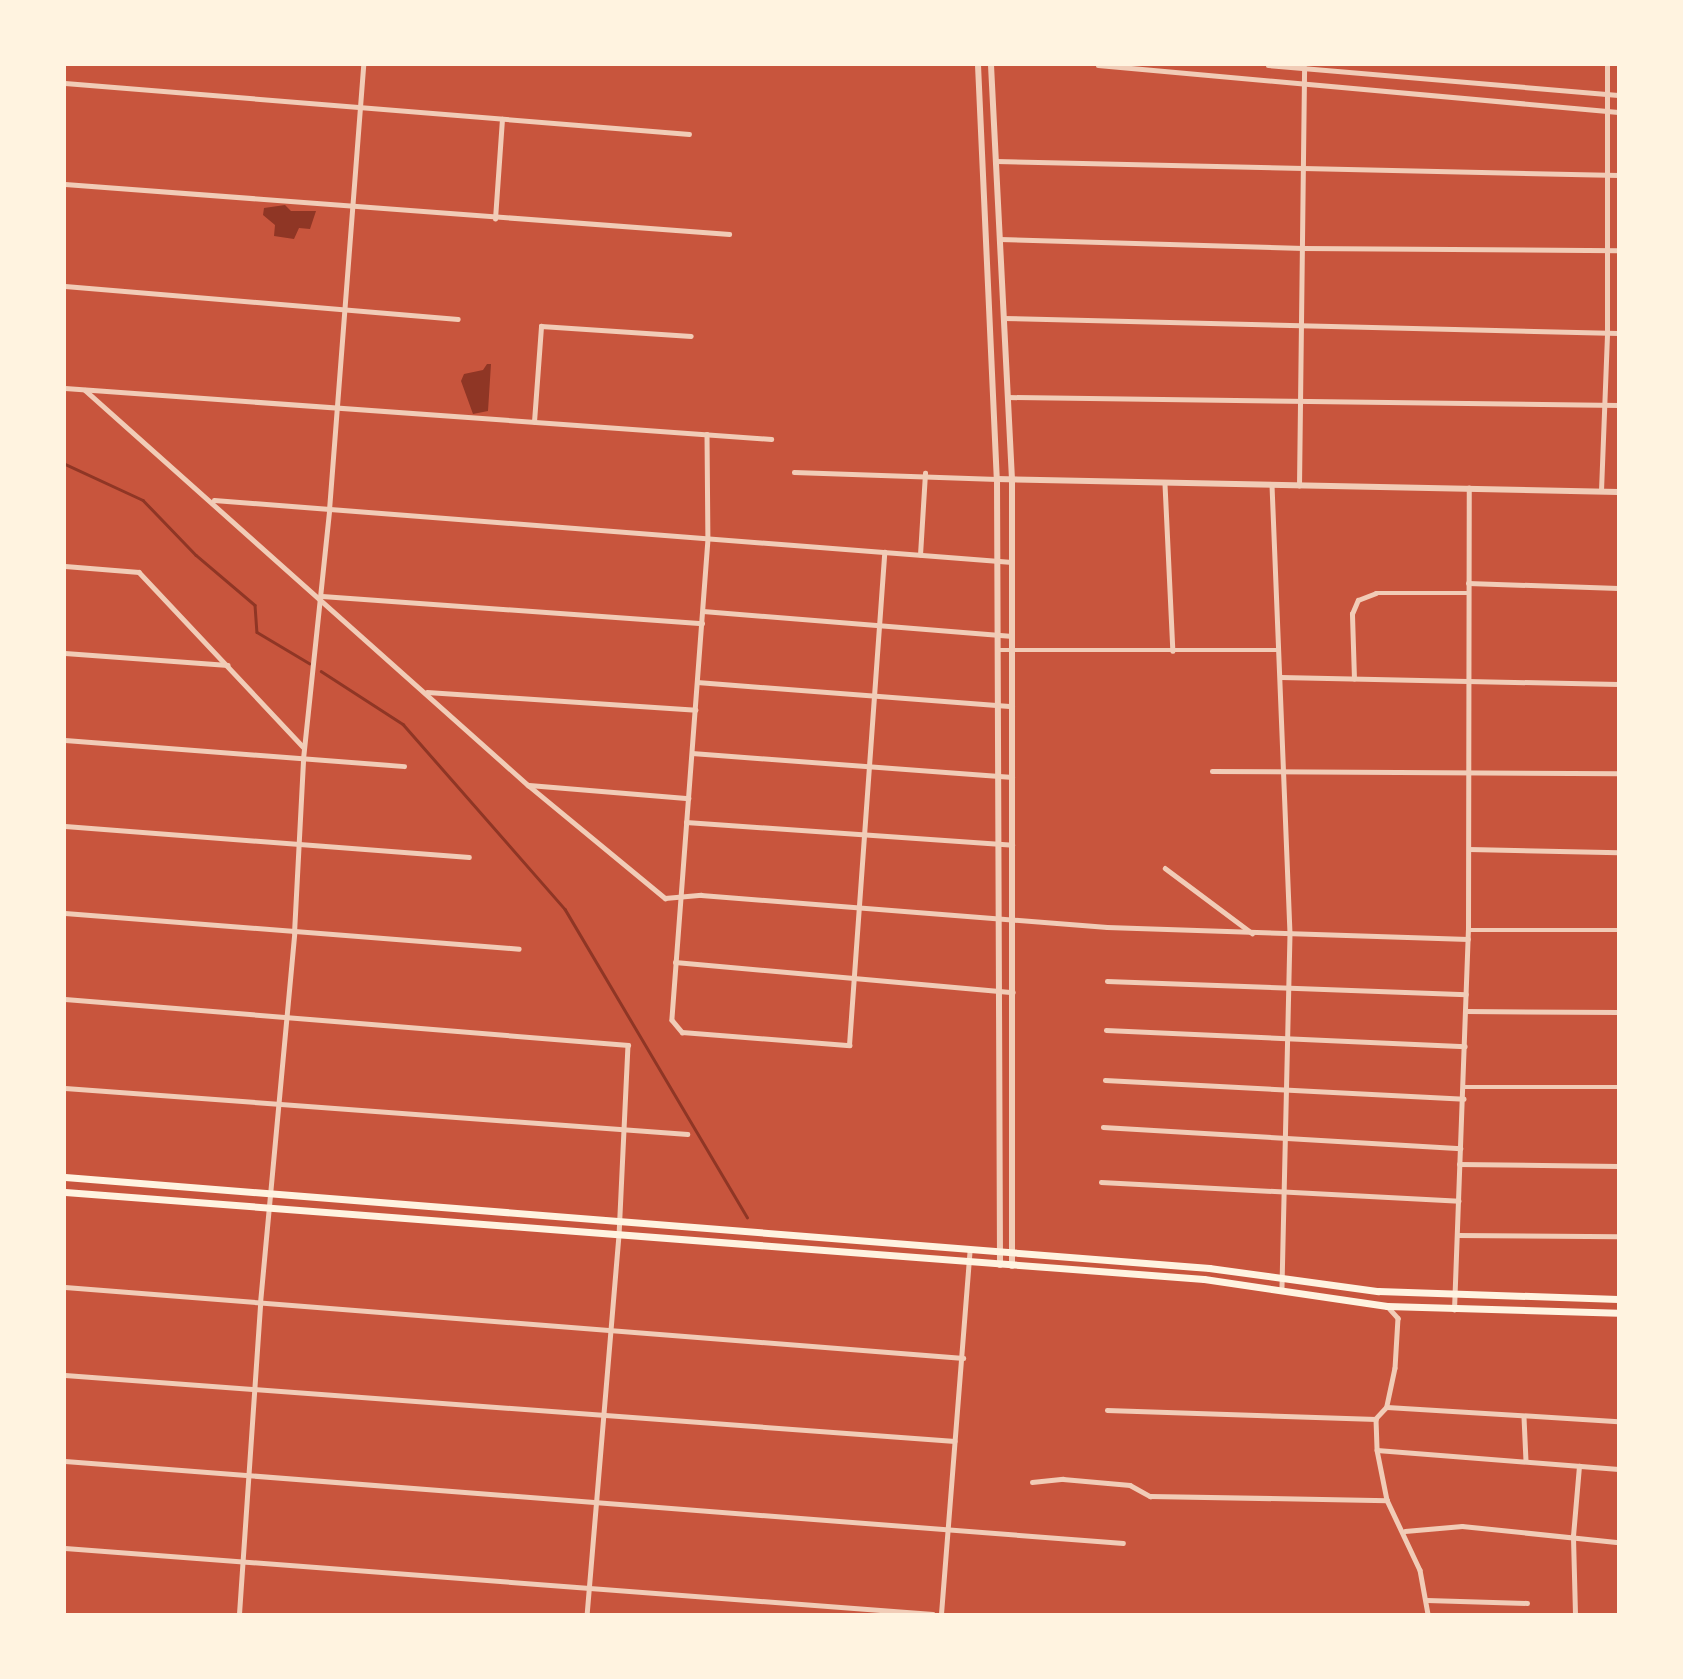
<!DOCTYPE html>
<html>
<head>
<meta charset="utf-8">
<style>
  body { margin:0 }
  #map { position:relative; width:1683px; height:1679px; overflow:hidden; background:#c8553d; font-family:"Zilla Slab",serif }
  div>[style] { position:absolute }
  [style*='--x'] { left:calc(var(--x)*1px); top:calc(var(--y)*1px); width:calc(var(--w)*1px); rotate:calc(var(--a)*1deg) }
  .water>* { inset:0; background:#8f3625 }
  .stream>* { height:2.5px; margin:-1.25px; padding:0 1.25px; transform-origin:1.25px; border-radius:1.25px; background:#8f3625 }
  .minor>* { height:4.5px; margin:-2.25px; padding:0 2.25px; transform-origin:2.25px; border-radius:2.25px; background:#f1ccb7 }
  .tertiary>* { height:6px; margin:-3px; padding:0 3px; transform-origin:3px; border-radius:3px; background:#f1ccb7 }
  .secondary>* { height:7px; margin:-3.5px; padding:0 3.5px; transform-origin:3.5px; border-radius:3.5px; background:#fff3e0 }
  span { translate:-50% -50%; white-space:nowrap; text-align:center; line-height:1.15; -webkit-text-stroke:5px #fff3e0; paint-order:stroke }
  .frame { position:absolute; inset:0; border:66px solid #fff3e0; pointer-events:none }
</style>
</head>
<body>
<div id="map">
  <div class="water">
    <i style="clip-path:polygon(285px 205px,291px 211px,316px 211px,310px 229px,299px 228px,294px 239px,274px 236px,275px 225px,263px 215px,264px 208px)"></i>
    <i style="clip-path:polygon(487px 364px,491px 364px,488px 411px,473px 414px,461px 381px,464px 374px,483px 370px)"></i>
  </div>
  <div class="stream">
    <i style="--x:65;--y:464;--w:86;--a:24.8"></i>
    <i style="--x:143;--y:500;--w:76;--a:46.1"></i>
    <i style="--x:196;--y:555;--w:77;--a:40.3"></i>
    <i style="--x:255;--y:605;--w:27;--a:86"></i>
    <i style="--x:257;--y:632;--w:61;--a:30.8"></i>
    <i style="--x:321;--y:671;--w:98;--a:32.9"></i>
    <i style="--x:403;--y:724;--w:246;--a:48.8"></i>
    <i style="--x:565;--y:909;--w:358;--a:59.4"></i>
  </div>
  <div class="minor">
    <i style="--x:1098;--y:65;--w:522;--a:5.16"></i>
    <i style="--x:1268;--y:65;--w:351;--a:4.9"></i>
    <i style="--x:65;--y:83;--w:626;--a:4.67"></i>
    <i style="--x:996;--y:161;--w:622;--a:1.29"></i>
    <i style="--x:65;--y:184;--w:666;--a:4.31"></i>
    <i style="--x:495;--y:219;--w:100;--a:-86"></i>
    <i style="--x:1000;--y:239;--w:303;--a:1.7"></i>
    <i style="--x:1303;--y:248;--w:315;--a:0.4"></i>
    <i style="--x:65;--y:286;--w:394;--a:4.8"></i>
    <i style="--x:1003;--y:318;--w:615;--a:1.4"></i>
    <i style="--x:65;--y:388;--w:708;--a:4.13"></i>
    <i style="--x:85;--y:390;--w:594;--a:41.72"></i>
    <i style="--x:528;--y:785;--w:178;--a:39.5"></i>
    <i style="--x:665;--y:898;--w:36;--a:-5"></i>
    <i style="--x:701;--y:895;--w:407;--a:4.5"></i>
    <i style="--x:1107;--y:927;--w:361;--a:1.9"></i>
    <i style="--x:1007;--y:397;--w:611;--a:0.75"></i>
    <i style="--x:534;--y:422;--w:96;--a:-85.8"></i>
    <i style="--x:541;--y:326;--w:150;--a:3.8"></i>
    <i style="--x:707;--y:434;--w:105;--a:89.5"></i>
    <i style="--x:708;--y:539;--w:482;--a:94.3"></i>
    <i style="--x:672;--y:1020;--w:16;--a:50"></i>
    <i style="--x:682;--y:1032;--w:168;--a:4.5"></i>
    <i style="--x:849;--y:1045;--w:494;--a:-85.9"></i>
    <i style="--x:794;--y:472;--w:203;--a:2"></i>
    <i style="--x:1165;--y:484;--w:167;--a:87.3"></i>
    <i style="--x:1272;--y:485;--w:449;--a:87.7"></i>
    <i style="--x:1290;--y:934;--w:356;--a:91.3"></i>
    <i style="--x:1299;--y:486;--w:418;--a:-89.3"></i>
    <i style="--x:1601;--y:491;--w:158;--a:-87.8"></i>
    <i style="--x:1607;--y:333;--w:268;--a:-90"></i>
    <i style="--x:214;--y:500;--w:800;--a:4.44"></i>
    <i style="--x:920;--y:555;--w:82;--a:-86.5"></i>
    <i style="--x:65;--y:566;--w:74;--a:4.6"></i>
    <i style="--x:139;--y:572;--w:241;--a:46.8"></i>
    <i style="--x:1468;--y:583;--w:150;--a:1.9"></i>
    <i style="--x:322;--y:596;--w:381;--a:4.1"></i>
    <i style="--x:703;--y:611;--w:310;--a:4.6"></i>
    <i style="--x:998;--y:650;--w:281;--a:0"></i>
    <i style="--x:65;--y:653;--w:163;--a:4.2"></i>
    <i style="--x:1281;--y:677;--w:337;--a:1.2"></i>
    <i style="--x:1354;--y:679;--w:65;--a:-91.8"></i>
    <i style="--x:1352;--y:614;--w:15;--a:-67"></i>
    <i style="--x:1358;--y:600;--w:19;--a:-21"></i>
    <i style="--x:1376;--y:593;--w:92;--a:0"></i>
    <i style="--x:697;--y:682;--w:316;--a:4.4"></i>
    <i style="--x:427;--y:692;--w:269;--a:3.8"></i>
    <i style="--x:65;--y:740;--w:340;--a:4.4"></i>
    <i style="--x:692;--y:753;--w:321;--a:4.3"></i>
    <i style="--x:1212;--y:771;--w:406;--a:0.3"></i>
    <i style="--x:529;--y:785;--w:160;--a:4.7"></i>
    <i style="--x:686;--y:822;--w:327;--a:4"></i>
    <i style="--x:65;--y:826;--w:405;--a:4.4"></i>
    <i style="--x:1469;--y:849;--w:149;--a:1.2"></i>
    <i style="--x:1165;--y:868;--w:109;--a:36.8"></i>
    <i style="--x:65;--y:913;--w:455;--a:4.5"></i>
    <i style="--x:1469;--y:930;--w:149;--a:0"></i>
    <i style="--x:675;--y:962;--w:339;--a:5.1"></i>
    <i style="--x:1107;--y:981;--w:359;--a:2.1"></i>
    <i style="--x:65;--y:999;--w:565;--a:4.67"></i>
    <i style="--x:628;--y:1045;--w:190;--a:92.7"></i>
    <i style="--x:619;--y:1235;--w:380;--a:94.8"></i>
    <i style="--x:1466;--y:1011;--w:152;--a:0.4"></i>
    <i style="--x:1106;--y:1030;--w:359;--a:2.6"></i>
    <i style="--x:1105;--y:1080;--w:359;--a:3"></i>
    <i style="--x:1463;--y:1087;--w:155;--a:0"></i>
    <i style="--x:65;--y:1088;--w:624;--a:4.23"></i>
    <i style="--x:1103;--y:1127;--w:358;--a:3.4"></i>
    <i style="--x:1459;--y:1164;--w:159;--a:0.7"></i>
    <i style="--x:1101;--y:1182;--w:358;--a:3"></i>
    <i style="--x:1457;--y:1235;--w:161;--a:0.4"></i>
    <i style="--x:65;--y:1287;--w:901;--a:4.52"></i>
    <i style="--x:1388;--y:1307;--w:15;--a:48"></i>
    <i style="--x:1398;--y:1318;--w:50;--a:93.4"></i>
    <i style="--x:1395;--y:1368;--w:40;--a:102"></i>
    <i style="--x:1387;--y:1407;--w:16;--a:133"></i>
    <i style="--x:1376;--y:1419;--w:31;--a:88"></i>
    <i style="--x:1377;--y:1450;--w:51;--a:78.7"></i>
    <i style="--x:1387;--y:1500;--w:77;--a:64.8"></i>
    <i style="--x:1420;--y:1570;--w:45;--a:79.7"></i>
    <i style="--x:1454;--y:1310;--w:380;--a:-87.9"></i>
    <i style="--x:1468;--y:930;--w:442;--a:-89.9"></i>
    <i style="--x:65;--y:1375;--w:892;--a:4.24"></i>
    <i style="--x:1387;--y:1407;--w:231;--a:3.5"></i>
    <i style="--x:1107;--y:1410;--w:269;--a:1.9"></i>
    <i style="--x:1524;--y:1417;--w:44;--a:87.4"></i>
    <i style="--x:1377;--y:1450;--w:242;--a:4.5"></i>
    <i style="--x:65;--y:1461;--w:1061;--a:4.43"></i>
    <i style="--x:1032;--y:1482;--w:31;--a:-6"></i>
    <i style="--x:1063;--y:1479;--w:67;--a:5.1"></i>
    <i style="--x:1130;--y:1485;--w:23;--a:29"></i>
    <i style="--x:1150;--y:1496;--w:237;--a:1"></i>
    <i style="--x:1405;--y:1531;--w:57;--a:-5"></i>
    <i style="--x:1462;--y:1526;--w:157;--a:5.9"></i>
    <i style="--x:65;--y:1548;--w:870;--a:4.35"></i>
    <i style="--x:1427;--y:1600;--w:100;--a:1.7"></i>
    <i style="--x:239;--y:1614;--w:312;--a:-86.1"></i>
    <i style="--x:260;--y:1303;--w:372;--a:-84.7"></i>
    <i style="--x:294;--y:933;--w:174;--a:-87"></i>
    <i style="--x:303;--y:759;--w:250;--a:-84"></i>
    <i style="--x:329;--y:510;--w:446;--a:-85.6"></i>
    <i style="--x:941;--y:1614;--w:366;--a:-85.5"></i>
    <i style="--x:1575;--y:1614;--w:78;--a:-91.5"></i>
    <i style="--x:1573;--y:1536;--w:70;--a:-85.1"></i>
  </div>
  <div class="tertiary">
    <i style="--x:978;--y:65;--w:414;--a:87.4"></i>
    <i style="--x:997;--y:479;--w:786;--a:89.78"></i>
    <i style="--x:991;--y:65;--w:415;--a:87.1"></i>
    <i style="--x:1012;--y:479;--w:787;--a:90"></i>
    <i style="--x:997;--y:479;--w:621;--a:1.2"></i>
  </div>
  <div class="secondary">
    <i style="--x:65;--y:1177;--w:1148;--a:4.55"></i>
    <i style="--x:1209;--y:1268;--w:171;--a:7.8"></i>
    <i style="--x:1378;--y:1291;--w:240;--a:1.9"></i>
    <i style="--x:65;--y:1192;--w:1142;--a:4.37"></i>
    <i style="--x:1204;--y:1279;--w:185;--a:8.4"></i>
    <i style="--x:1387;--y:1306;--w:231;--a:1.7"></i>
  </div>
  <div class="frame"></div>
</div>
</body>
</html>
